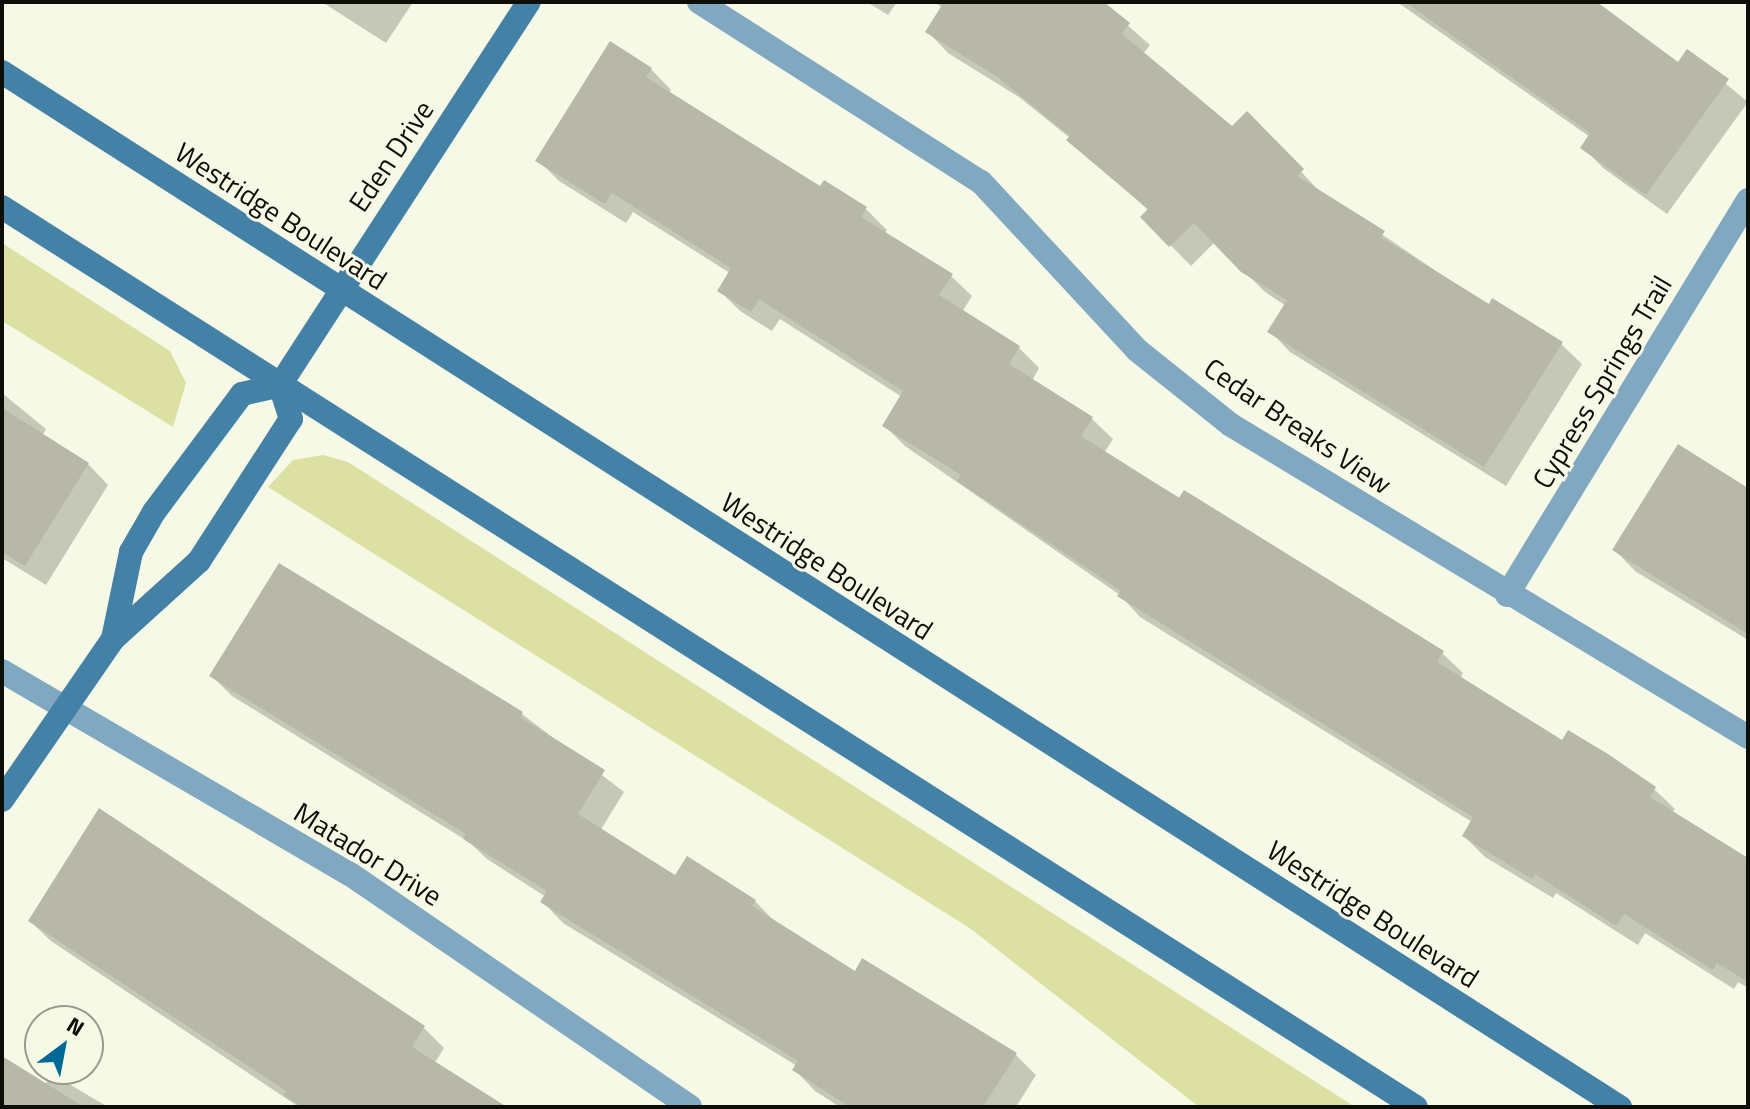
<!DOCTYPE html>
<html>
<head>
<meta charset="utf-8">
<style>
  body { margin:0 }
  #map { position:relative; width:1750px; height:1109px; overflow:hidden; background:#f7f9e7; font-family:"Titillium Web",sans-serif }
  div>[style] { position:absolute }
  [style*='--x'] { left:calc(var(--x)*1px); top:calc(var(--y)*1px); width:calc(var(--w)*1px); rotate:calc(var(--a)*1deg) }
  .green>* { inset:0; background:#dce0a2 }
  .shadow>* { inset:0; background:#0003 }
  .building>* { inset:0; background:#b7b8a8 }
  .street>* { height:24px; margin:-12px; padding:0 12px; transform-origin:12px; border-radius:12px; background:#81a8c1 }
  .secondary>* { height:24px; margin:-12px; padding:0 12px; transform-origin:12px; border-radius:12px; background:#4481a6 }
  span { translate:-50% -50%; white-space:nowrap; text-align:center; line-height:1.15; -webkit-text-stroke:6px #f7f9e7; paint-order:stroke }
  .street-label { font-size:28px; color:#0d0e08 }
  .frame { position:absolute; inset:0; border:4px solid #0d0e08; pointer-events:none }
  .north { position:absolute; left:24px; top:1005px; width:80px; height:80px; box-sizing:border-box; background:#f7f9e7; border:2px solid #999b8e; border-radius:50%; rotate:32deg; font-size:22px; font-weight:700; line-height:32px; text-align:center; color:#0d0e08 }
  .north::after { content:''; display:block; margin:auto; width:28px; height:36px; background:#006996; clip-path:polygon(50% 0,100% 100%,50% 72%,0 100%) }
</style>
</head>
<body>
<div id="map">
  <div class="green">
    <i style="clip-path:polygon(2px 243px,170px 351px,186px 383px,173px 427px,2px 321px)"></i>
    <i style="clip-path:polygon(323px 455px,348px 462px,1355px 1107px,1199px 1107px,971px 929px,268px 487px,293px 460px)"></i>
  </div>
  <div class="shadow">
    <i style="clip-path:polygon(322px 2px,413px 2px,386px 43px)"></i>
    <i style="clip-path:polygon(867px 2px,897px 2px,888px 15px)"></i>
    <i style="clip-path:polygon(934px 2px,1101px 2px,1150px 45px,1143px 54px,1232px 129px,1247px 114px,1321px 193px,1489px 307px,1561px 344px,1582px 364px,1506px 486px,1290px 352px,1270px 331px,1286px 306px,1265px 292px,1215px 242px,1191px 266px,1143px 217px,1149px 211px,1070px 138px,1019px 97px,948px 53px,928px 32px,943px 8px)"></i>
    <i style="clip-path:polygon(1397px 2px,1594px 2px,1678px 64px,1687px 52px,1748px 102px,1667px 214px,1603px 168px,1583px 147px,1590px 137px)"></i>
    <i style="clip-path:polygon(651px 69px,671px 90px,669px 94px,821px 189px,825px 183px,866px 209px,887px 230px,884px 234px,951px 276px,972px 296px,962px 312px,1019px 348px,1039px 368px,1032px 381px,1092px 419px,1113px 439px,1104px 453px,1442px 653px,1463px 673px,1460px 679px,1562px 743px,1654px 789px,1675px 809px,1672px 813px,1748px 860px,1748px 988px,1738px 982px,1734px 989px,1645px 933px,1638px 945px,1556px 893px,1553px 898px,1485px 857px,1464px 836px,1472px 822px,1140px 617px,1120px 595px,905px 446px,884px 425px,902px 397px,780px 319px,772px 331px,740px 311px,719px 290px,730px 273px,633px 212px,626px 223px,559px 181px,538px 160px)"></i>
    <i style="clip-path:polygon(2px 393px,46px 429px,42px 436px,88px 464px,108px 485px,46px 585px,2px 558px)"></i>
    <i style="clip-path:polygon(1748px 489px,1748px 640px,1635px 571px,1615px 550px)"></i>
    <i style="clip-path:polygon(211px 675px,522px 714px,624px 792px,600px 831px,676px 878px,755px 901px,775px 922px,855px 973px,1015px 1054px,1036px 1075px,1016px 1107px,840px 1107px,815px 1091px,795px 1070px,797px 1066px,563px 923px,543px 902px,546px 897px,487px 859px,469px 842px,232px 696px)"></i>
    <i style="clip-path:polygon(30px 921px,424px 1028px,444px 1048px,434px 1064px,504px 1107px,299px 1107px,51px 941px)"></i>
    <i style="clip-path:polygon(2px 1058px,45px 1085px,52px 1074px,108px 1107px,2px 1107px)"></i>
  </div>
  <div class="building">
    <i style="clip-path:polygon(944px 2px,1104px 2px,1130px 23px,1122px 34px,1232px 126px,1247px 111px,1304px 169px,1297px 176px,1385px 231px,1381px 237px,1489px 304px,1492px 298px,1563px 342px,1484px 467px,1267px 332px,1287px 300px,1241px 272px,1194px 223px,1169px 247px,1140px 217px,1148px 209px,1066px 140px,1070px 136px,996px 76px,925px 32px)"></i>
    <i style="clip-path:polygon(1405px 2px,1597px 2px,1678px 62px,1687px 49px,1729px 79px,1646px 195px,1580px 148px,1590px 133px)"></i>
    <i style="clip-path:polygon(610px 41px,652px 68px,646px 77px,820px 186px,824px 180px,867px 207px,861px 217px,953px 274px,939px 295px,1020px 346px,1009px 364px,1093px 417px,1081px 436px,1179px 498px,1184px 490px,1444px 651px,1437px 662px,1562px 740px,1568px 730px,1608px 754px,1656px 787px,1650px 797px,1748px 858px,1748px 982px,1717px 963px,1713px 970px,1624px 914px,1616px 926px,1535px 874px,1532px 879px,1462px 836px,1473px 817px,1117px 596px,1121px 591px,957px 481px,961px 475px,882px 426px,903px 391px,759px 299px,751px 312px,717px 291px,731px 268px,612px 193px,605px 204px,535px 161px)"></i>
    <i style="clip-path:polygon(2px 408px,89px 463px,25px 566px,2px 552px)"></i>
    <i style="clip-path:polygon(1678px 444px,1748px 488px,1748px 634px,1612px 550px)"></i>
    <i style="clip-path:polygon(279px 563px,523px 712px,520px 717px,605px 770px,578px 814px,675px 875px,687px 856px,756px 900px,752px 906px,855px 971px,862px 958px,1017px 1053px,983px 1107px,850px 1107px,792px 1070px,798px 1061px,540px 902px,547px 891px,463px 839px,466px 834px,209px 676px)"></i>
    <i style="clip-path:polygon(99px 808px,425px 1026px,412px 1047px,507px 1107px,302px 1107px,283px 1095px,286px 1091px,28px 921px)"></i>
    <i style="clip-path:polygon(2px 1056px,84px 1107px,2px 1107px)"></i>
  </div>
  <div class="street">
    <i style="--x:699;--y:2;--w:335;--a:32.6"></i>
    <i style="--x:981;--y:182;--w:229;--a:47.1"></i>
    <i style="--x:1137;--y:350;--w:120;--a:38.6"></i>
    <i style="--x:1231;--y:425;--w:604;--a:31.11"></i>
    <i style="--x:1507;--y:595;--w:463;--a:-58.6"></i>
    <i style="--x:2;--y:671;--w:403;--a:30.3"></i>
    <i style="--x:350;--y:874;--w:412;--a:34.4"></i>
  </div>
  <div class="secondary">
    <i style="--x:2;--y:72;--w:1921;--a:32.61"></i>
    <i style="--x:2;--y:207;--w:1676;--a:32.48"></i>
    <i style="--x:113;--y:639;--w:89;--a:-78.3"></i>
    <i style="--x:131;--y:552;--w:46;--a:-60.1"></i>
    <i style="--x:154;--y:512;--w:147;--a:-53.3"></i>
    <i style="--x:242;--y:394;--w:39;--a:-13"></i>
    <i style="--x:280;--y:385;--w:457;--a:-57"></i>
    <i style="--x:2;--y:800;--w:196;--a:-55.4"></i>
    <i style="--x:113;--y:639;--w:116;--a:-42.2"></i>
    <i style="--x:199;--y:561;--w:169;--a:-57.1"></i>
    <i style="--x:291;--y:419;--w:36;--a:-108"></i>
  </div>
  <div class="street-label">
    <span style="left:391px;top:156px;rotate:-56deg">Eden Drive</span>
    <span style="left:281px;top:216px;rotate:33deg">Westridge Boulevard</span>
    <span style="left:1602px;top:382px;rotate:-59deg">Cypress Springs Trail</span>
    <span style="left:1298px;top:426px;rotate:34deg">Cedar Breaks View</span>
    <span style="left:827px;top:566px;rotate:33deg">Westridge Boulevard</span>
    <span style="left:368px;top:854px;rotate:32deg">Matador Drive</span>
    <span style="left:1373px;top:914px;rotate:33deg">Westridge Boulevard</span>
  </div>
  <div class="frame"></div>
  <div class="north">N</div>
</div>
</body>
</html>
